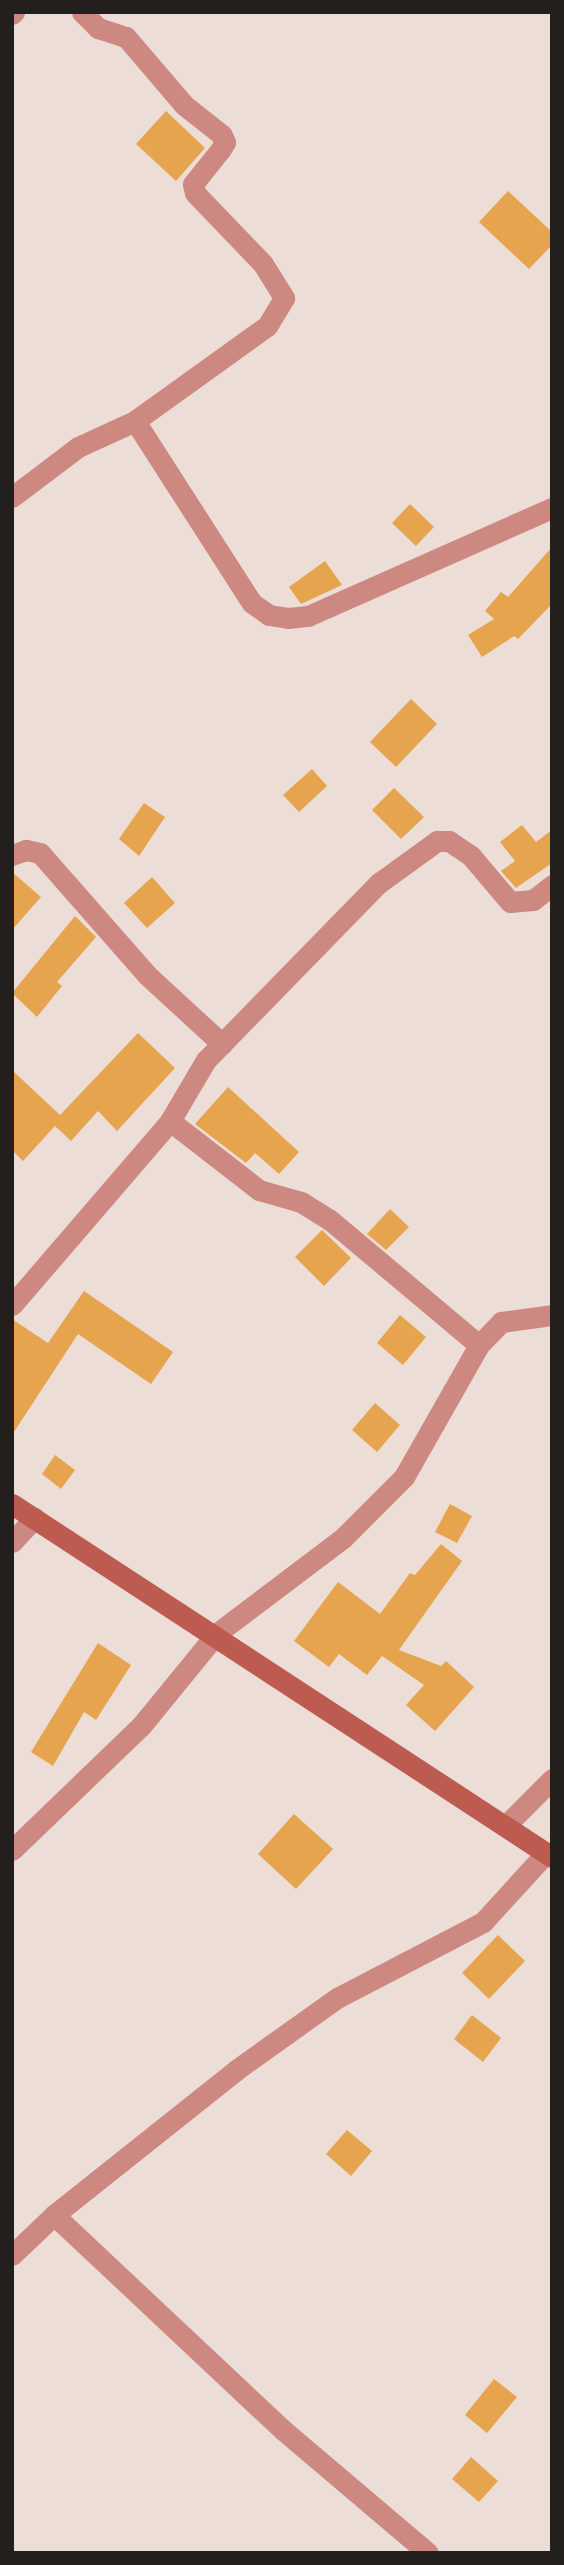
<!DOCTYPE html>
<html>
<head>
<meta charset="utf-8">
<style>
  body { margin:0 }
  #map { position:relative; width:564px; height:2565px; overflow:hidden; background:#ecded7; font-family:"Crimson Pro",serif }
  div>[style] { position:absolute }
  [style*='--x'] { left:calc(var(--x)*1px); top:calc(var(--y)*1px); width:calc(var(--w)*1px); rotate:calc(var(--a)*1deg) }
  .building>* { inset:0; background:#e5a44d }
  .street>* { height:21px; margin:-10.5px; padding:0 10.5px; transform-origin:10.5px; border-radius:10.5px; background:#cd8981 }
  .secondary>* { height:21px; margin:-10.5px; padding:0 10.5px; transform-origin:10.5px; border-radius:10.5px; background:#bd5b51 }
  span { translate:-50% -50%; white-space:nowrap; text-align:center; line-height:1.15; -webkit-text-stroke:5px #ecded7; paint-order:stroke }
  .frame { position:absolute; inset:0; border:14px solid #231f1c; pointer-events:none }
</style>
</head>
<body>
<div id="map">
  <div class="building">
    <i style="clip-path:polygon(166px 111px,205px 148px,176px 181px,136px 144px)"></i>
    <i style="clip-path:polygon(508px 191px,552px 232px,552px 245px,529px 269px,479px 222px)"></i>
    <i style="clip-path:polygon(410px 504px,434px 527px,416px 546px,392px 523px)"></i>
    <i style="clip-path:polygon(552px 547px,552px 604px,518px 639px,514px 636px,482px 657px,468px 635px,494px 619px,485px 611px,501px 592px,508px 597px)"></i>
    <i style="clip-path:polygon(325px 561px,342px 585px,301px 604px,289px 587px)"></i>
    <i style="clip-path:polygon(411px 699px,437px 724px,396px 767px,370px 742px)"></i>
    <i style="clip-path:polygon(312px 769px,327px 786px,299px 812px,283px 795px)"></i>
    <i style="clip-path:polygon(394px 788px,424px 817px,401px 839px,372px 810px)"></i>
    <i style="clip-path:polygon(144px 803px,165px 817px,139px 856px,119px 839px)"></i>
    <i style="clip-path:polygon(522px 825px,536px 842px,552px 830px,552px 863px,516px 888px,501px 871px,515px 861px,500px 842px)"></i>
    <i style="clip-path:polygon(12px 872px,41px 897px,12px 930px)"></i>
    <i style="clip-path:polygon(152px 877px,175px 903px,147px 928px,124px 903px)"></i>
    <i style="clip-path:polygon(75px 916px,96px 937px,57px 982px,62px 986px,37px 1017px,12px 993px)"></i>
    <i style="clip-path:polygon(138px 1033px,175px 1068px,117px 1131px,98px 1111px,71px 1141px,55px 1126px,23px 1161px,12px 1150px,12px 1070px,60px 1115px)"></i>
    <i style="clip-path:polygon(228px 1087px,299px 1152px,279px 1174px,255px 1153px,246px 1163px,195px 1124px)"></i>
    <i style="clip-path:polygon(390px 1209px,409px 1227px,386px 1250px,367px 1234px)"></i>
    <i style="clip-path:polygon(322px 1230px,351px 1258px,324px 1286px,295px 1257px)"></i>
    <i style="clip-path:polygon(84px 1291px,173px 1352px,151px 1384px,78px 1334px,12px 1435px,12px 1319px,48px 1343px)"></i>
    <i style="clip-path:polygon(400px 1315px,426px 1337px,403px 1365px,377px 1343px)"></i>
    <i style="clip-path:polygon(375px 1403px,400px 1425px,377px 1452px,352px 1430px)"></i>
    <i style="clip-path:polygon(55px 1455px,75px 1470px,61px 1489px,42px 1474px)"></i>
    <i style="clip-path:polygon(450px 1504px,472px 1516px,457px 1543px,435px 1532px)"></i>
    <i style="clip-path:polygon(441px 1544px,462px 1561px,399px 1650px,441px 1666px,446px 1661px,474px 1687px,435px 1731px,406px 1705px,424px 1685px,382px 1656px,367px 1675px,339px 1654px,329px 1667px,294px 1641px,338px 1582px,380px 1614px,410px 1573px,415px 1575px)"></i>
    <i style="clip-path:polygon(98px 1643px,131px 1665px,96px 1720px,84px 1712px,53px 1766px,31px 1752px)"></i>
    <i style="clip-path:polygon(294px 1814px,333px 1849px,296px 1889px,258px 1854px)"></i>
    <i style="clip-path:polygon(498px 1935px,525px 1961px,489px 1999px,462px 1973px)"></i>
    <i style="clip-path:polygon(472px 2015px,501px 2038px,483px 2062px,454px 2039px)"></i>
    <i style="clip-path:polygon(347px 2130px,372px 2151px,351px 2176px,326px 2154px)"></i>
    <i style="clip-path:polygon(494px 2379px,517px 2397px,487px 2433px,465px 2415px)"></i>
    <i style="clip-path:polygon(471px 2457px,498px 2481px,479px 2502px,452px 2479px)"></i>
  </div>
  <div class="street">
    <i style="--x:82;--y:12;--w:23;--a:45"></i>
    <i style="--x:98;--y:28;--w:29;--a:18"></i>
    <i style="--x:126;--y:37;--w:89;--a:49.5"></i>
    <i style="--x:184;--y:105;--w:48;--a:38.3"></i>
    <i style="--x:222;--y:135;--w:8;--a:67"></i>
    <i style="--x:225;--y:142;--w:8;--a:120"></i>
    <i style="--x:221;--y:149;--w:45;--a:128.7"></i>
    <i style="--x:193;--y:184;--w:9;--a:77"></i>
    <i style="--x:195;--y:193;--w:98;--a:46.2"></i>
    <i style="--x:263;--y:264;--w:40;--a:58"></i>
    <i style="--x:284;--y:298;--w:33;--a:121"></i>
    <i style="--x:267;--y:326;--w:163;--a:144.3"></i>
    <i style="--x:12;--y:14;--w:3;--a:-45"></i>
    <i style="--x:12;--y:497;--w:83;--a:-37.1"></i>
    <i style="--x:78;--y:447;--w:63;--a:-24.5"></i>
    <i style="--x:135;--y:421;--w:216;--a:57.3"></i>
    <i style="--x:252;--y:603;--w:21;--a:35"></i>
    <i style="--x:269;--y:615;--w:19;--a:9"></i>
    <i style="--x:288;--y:618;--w:20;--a:-6"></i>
    <i style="--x:308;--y:616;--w:267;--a:-23.9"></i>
    <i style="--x:12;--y:855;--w:15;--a:-20"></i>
    <i style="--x:26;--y:850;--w:14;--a:12"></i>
    <i style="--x:40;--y:853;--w:162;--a:48.7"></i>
    <i style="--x:147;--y:975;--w:102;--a:42.6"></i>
    <i style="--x:170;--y:1121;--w:113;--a:37.8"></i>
    <i style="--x:259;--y:1190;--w:44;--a:15.9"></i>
    <i style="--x:301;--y:1202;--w:34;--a:32"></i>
    <i style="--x:330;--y:1220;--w:194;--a:40"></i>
    <i style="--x:12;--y:1305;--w:243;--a:-49.3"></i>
    <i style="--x:170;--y:1121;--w:71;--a:-59.5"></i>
    <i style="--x:206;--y:1060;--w:248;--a:-45.7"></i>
    <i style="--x:379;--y:883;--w:72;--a:-35.9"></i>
    <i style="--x:437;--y:841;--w:12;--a:0"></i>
    <i style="--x:449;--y:841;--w:27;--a:34"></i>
    <i style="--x:471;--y:856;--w:60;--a:49.7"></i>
    <i style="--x:510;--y:902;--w:23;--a:-5"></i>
    <i style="--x:533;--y:900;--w:24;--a:-38"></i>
    <i style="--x:12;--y:1542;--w:33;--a:-47"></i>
    <i style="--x:505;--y:1826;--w:66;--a:-45"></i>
    <i style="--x:12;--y:1850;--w:179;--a:-43.9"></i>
    <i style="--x:141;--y:1726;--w:119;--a:-50.8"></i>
    <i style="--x:216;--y:1634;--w:159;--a:-37.1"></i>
    <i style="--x:343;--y:1538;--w:86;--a:-45"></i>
    <i style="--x:404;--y:1477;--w:152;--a:-60.4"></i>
    <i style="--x:479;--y:1345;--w:32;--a:-46"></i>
    <i style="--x:501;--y:1322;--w:51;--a:-7.8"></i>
    <i style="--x:54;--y:2215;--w:314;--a:43.2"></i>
    <i style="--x:283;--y:2430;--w:190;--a:40.3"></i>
    <i style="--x:12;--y:2255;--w:58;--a:-43.6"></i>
    <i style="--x:54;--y:2215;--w:233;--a:-38.5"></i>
    <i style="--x:236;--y:2070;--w:124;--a:-35.5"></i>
    <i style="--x:337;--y:1998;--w:165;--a:-27.5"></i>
    <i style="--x:483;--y:1922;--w:93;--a:-47.6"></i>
  </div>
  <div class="secondary">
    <i style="--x:12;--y:1504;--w:645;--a:33.17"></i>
  </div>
  <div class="frame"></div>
</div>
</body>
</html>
